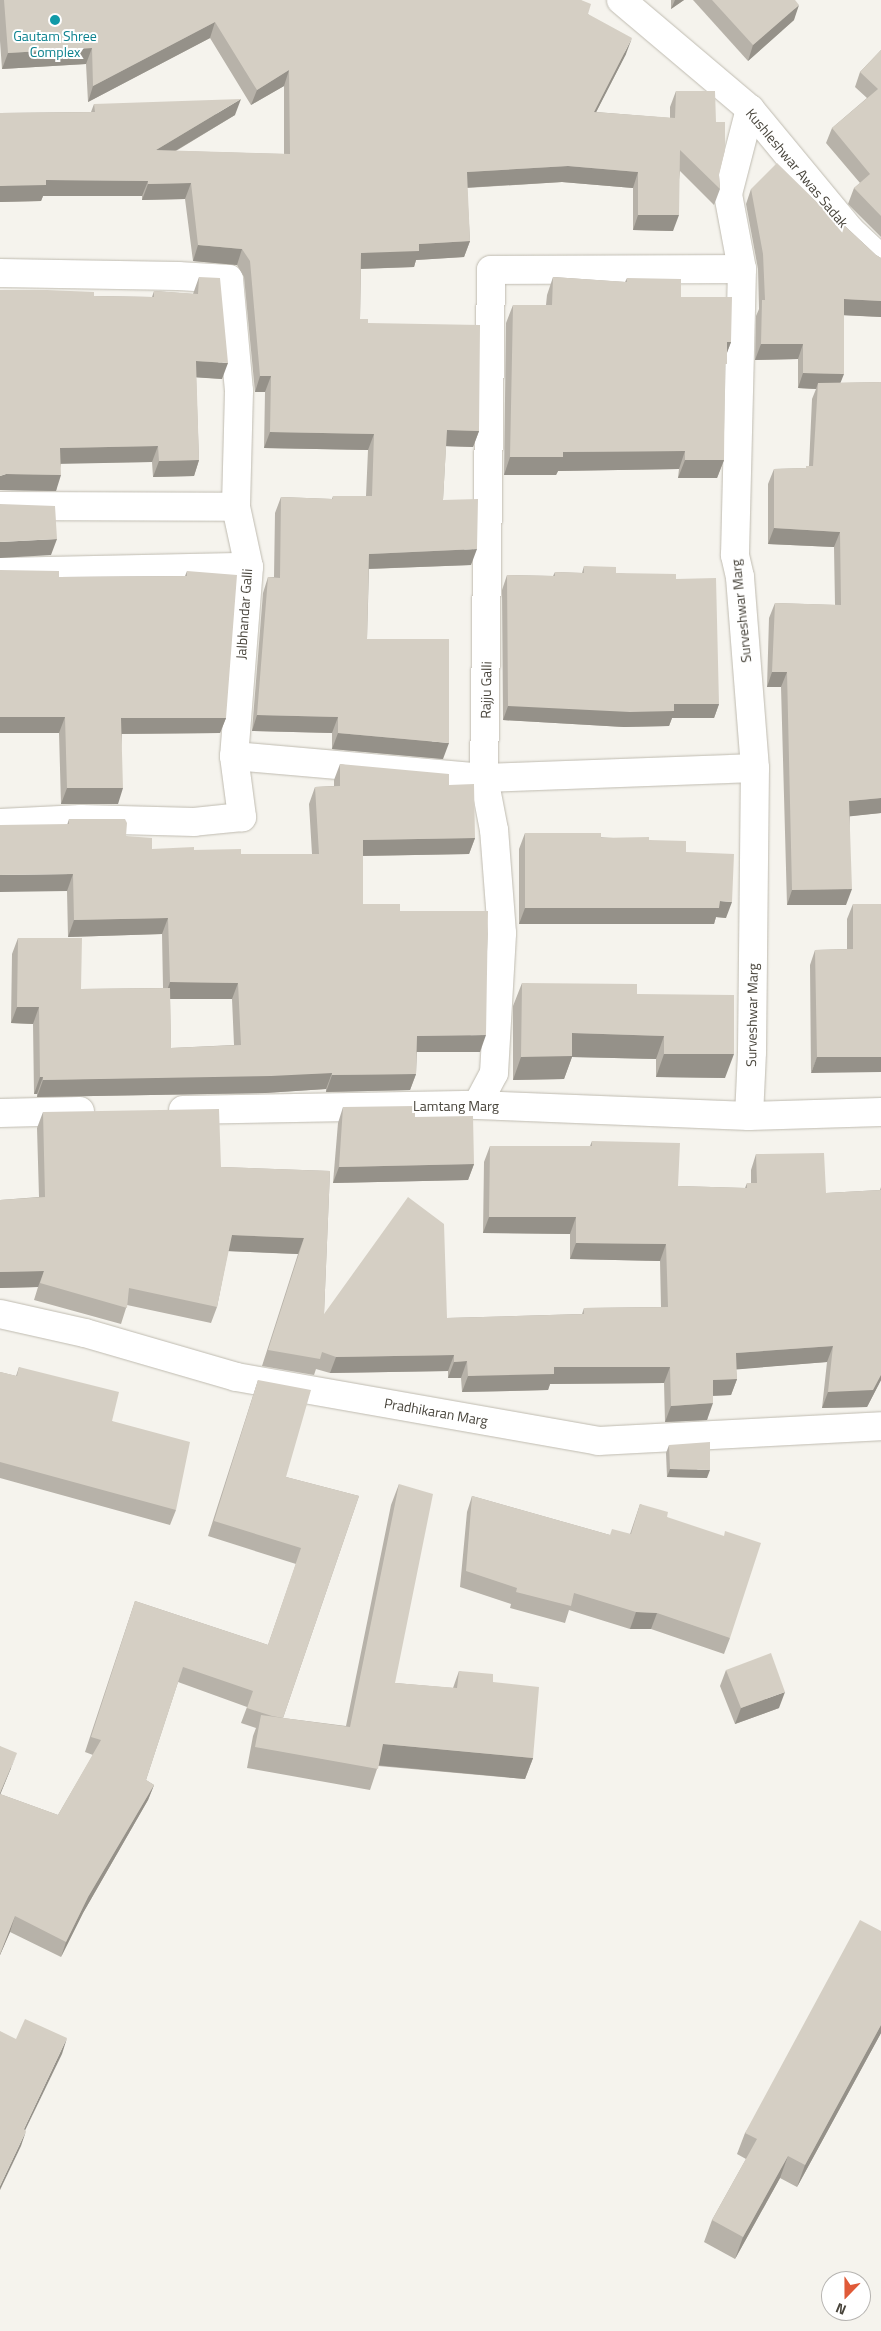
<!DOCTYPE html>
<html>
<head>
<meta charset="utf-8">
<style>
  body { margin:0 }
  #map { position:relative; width:881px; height:2331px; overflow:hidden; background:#f5f3ed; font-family:"Titillium Web",sans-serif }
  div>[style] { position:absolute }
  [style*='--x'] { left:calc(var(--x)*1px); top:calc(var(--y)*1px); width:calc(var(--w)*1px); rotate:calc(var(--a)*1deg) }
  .roads { filter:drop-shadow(0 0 1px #bfbbb0) drop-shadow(0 0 1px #bfbbb0) }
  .minor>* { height:28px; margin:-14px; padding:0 14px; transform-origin:14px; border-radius:14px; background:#fff }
  .wall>* { inset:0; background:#b7b2a9 }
  .shaded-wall>* { inset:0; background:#959189 }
  .building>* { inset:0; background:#d5cfc4 }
  .dots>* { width:14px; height:14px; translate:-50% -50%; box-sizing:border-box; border:2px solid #fff; border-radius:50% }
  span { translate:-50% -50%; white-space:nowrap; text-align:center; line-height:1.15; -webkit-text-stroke:4px #fff; paint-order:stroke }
  .culture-label { font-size:14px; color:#0d838f }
  .street-label { font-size:14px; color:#48443b }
  .north { position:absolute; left:821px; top:2271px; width:50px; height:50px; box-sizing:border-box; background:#fff; border:1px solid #b6b4b1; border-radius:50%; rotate:202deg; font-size:14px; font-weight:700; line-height:20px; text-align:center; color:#48443b }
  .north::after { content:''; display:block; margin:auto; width:18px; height:22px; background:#e05a38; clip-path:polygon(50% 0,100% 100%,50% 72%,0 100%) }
</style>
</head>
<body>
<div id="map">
  <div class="roads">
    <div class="minor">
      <i style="--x:621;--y:0;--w:169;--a:40.2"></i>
      <i style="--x:750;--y:109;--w:157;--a:50.4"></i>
      <i style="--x:850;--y:230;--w:42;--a:43.1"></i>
      <i style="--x:0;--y:273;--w:178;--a:1"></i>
      <i style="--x:178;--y:276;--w:51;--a:3.4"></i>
      <i style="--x:229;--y:279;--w:112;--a:84.9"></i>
      <i style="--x:239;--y:391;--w:116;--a:91.5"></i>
      <i style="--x:236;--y:507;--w:61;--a:77.8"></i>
      <i style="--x:249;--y:567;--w:190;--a:94.5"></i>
      <i style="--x:234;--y:756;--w:62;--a:82.5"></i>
      <i style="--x:242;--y:817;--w:48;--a:174.1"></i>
      <i style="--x:194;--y:822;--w:113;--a:-178.5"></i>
      <i style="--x:81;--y:819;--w:81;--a:177.2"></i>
      <i style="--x:0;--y:506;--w:236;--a:0.2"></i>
      <i style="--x:0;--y:572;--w:249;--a:-1.2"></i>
      <i style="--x:234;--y:756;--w:251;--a:5"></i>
      <i style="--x:484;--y:778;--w:271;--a:-2.1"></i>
      <i style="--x:477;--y:1105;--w:36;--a:-62"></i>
      <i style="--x:494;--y:1073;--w:140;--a:-86.7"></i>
      <i style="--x:502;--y:933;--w:103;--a:-94.4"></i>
      <i style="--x:494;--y:830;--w:53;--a:-100.9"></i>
      <i style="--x:484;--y:778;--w:508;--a:-89.21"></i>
      <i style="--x:491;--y:270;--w:251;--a:-0.2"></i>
      <i style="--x:183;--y:1110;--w:294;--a:-1"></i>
      <i style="--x:477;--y:1105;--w:272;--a:2.3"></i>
      <i style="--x:749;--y:1116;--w:132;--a:-1.7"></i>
      <i style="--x:0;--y:1113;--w:80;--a:-1.4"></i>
      <i style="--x:749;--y:1116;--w:64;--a:-87.3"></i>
      <i style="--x:752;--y:1052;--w:284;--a:-89.4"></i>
      <i style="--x:755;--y:768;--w:192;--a:-94.5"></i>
      <i style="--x:740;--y:577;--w:23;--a:-103"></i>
      <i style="--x:735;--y:555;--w:286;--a:-88.6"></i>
      <i style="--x:742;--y:269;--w:76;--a:-100.6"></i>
      <i style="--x:728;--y:194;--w:88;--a:-75.5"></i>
      <i style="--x:0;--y:1314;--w:87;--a:12.6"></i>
      <i style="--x:85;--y:1333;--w:157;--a:16.2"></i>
      <i style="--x:236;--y:1377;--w:368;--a:10"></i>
      <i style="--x:598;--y:1441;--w:283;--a:-3"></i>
    </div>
  </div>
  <div class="wall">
    <i style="clip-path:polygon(0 0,581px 0,588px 14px,626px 54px,596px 112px,670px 118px,670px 107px,676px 91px,719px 175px,720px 189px,714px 205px,680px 171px,673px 231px,633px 230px,633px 188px,562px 182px,467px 188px,470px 241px,464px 257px,416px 260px,414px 267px,361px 269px,360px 319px,368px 323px,479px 431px,473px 447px,446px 446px,443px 500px,471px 565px,369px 569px,367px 639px,443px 759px,332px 749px,332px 733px,252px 731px,263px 593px,268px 577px,274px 577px,275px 513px,281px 497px,332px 499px,333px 496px,366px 496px,368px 450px,264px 448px,265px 392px,255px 392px,244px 277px,237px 265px,193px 261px,185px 199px,142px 200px,142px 196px,43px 196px,41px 201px,0 202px,0 113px,91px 112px,94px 104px,235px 115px,176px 151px,284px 154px,284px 86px,251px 105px,210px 38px,88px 102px,86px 64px,2px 69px,0 41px)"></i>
    <i style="clip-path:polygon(671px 0,684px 0,671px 9px)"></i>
    <i style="clip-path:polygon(693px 0,795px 0,794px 20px,748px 61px)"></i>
    <i style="clip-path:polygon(881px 50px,881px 237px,848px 204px,854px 188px,860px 183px,826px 143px,832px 128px,867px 98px,855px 87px,860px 72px)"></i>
    <i style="clip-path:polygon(751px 189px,827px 212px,845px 226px,876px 255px,881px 258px,881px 317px,844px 315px,840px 383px,881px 382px,881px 813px,850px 816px,846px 905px,787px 905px,781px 687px,767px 687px,769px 618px,775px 603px,835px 605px,834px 547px,768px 544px,768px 484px,774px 469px,806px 468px,806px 466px,809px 466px,812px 399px,816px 389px,798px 388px,798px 359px,755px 360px,756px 316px,759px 309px,758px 269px,746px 204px)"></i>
    <i style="clip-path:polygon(199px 277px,222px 379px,196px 377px,199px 460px,194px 476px,153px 477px,152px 462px,61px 463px,56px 491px,0 490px,94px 296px,152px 297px,154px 291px,193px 294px)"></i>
    <i style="clip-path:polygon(553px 277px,625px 282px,627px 278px,681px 297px,731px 342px,727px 353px,724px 370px,724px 460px,717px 478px,678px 478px,679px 469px,558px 471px,556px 475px,504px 475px,506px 323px,513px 305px,546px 305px,547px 295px)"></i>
    <i style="clip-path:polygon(584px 566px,616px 573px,676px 579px,719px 704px,714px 718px,672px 718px,669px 726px,624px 727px,503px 720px,502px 590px,507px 575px,553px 576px,555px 572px,582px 573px)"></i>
    <i style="clip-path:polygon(187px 571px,226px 718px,220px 733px,122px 734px,118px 804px,61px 804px,59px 733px,59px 577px,185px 576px)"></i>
    <i style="clip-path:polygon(evenodd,340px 764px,449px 785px,475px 838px,469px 854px,363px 856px,363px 904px,400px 911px,480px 1052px,417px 1052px,416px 1074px,410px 1090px,326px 1092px,326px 1089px,265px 1093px,37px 1097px,37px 1094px,34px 1094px,33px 1024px,11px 1023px,12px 954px,18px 938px,81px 989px,163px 988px,162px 934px,68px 937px,67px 891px,67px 825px,69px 819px,126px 836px,152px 849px,194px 850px,241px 854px,312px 854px,309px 804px,315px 787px,334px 786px,334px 780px,340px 764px,170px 999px,232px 999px,234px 1045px,171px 1048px,170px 999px)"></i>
    <i style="clip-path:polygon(525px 833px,649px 840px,686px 852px,726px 918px,716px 917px,714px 924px,519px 924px,519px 849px)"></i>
    <i style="clip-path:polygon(853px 904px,881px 904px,811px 1073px,810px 965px,815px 950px,847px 949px,847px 919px)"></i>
    <i style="clip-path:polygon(522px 983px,637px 994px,725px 1078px,656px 1077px,656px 1059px,572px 1057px,564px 1079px,513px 1080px,513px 1006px)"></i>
    <i style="clip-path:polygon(343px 1107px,415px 1117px,474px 1164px,468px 1180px,333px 1183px,338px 1123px)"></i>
    <i style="clip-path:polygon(43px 1112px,221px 1167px,330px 1171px,324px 1314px,447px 1318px,582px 1314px,584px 1308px,661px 1307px,660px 1261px,570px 1259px,570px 1234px,483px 1233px,484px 1162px,490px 1146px,590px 1146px,592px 1141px,678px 1186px,745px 1188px,747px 1183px,751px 1183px,751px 1170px,756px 1154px,826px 1193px,880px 1190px,881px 1187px,881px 1380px,867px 1407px,822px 1408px,827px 1362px,736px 1369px,737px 1379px,731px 1395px,713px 1396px,707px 1420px,665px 1422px,664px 1383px,550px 1384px,548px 1390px,462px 1392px,461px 1378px,448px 1378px,448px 1371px,330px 1373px,316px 1369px,314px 1375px,262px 1366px,298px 1254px,228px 1251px,217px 1307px,211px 1323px,127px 1305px,121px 1324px,34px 1300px,38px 1287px,0 1288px,0 1200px,39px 1197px,37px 1128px)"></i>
    <i style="clip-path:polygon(19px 1367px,112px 1421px,176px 1510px,170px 1525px,0 1478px,0 1372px,16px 1376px)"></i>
    <i style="clip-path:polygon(258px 1380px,286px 1477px,359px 1496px,283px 1718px,346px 1726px,391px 1505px,399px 1484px,395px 1683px,453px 1688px,459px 1671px,493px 1682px,533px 1758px,525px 1779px,378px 1766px,370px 1790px,247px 1768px,253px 1736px,256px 1728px,241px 1723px,247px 1707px,178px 1682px,146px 1780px,154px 1785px,148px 1800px,83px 1913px,61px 1957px,10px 1932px,0 1955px,0 1746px,11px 1768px,0 1794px,58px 1815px,93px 1755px,85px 1752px,135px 1601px,268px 1645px,296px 1564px,208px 1536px)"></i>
    <i style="clip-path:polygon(669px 1445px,707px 1478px,667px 1477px,666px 1453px)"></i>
    <i style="clip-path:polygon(472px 1496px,610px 1535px,630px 1534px,640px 1504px,667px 1517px,730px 1638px,724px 1654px,651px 1629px,630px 1629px,569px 1610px,565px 1623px,510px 1608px,511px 1604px,460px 1587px,467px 1512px)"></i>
    <i style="clip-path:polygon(726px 1670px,779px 1708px,735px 1724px,720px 1686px)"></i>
    <i style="clip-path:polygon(881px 1931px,881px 2033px,797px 2187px,780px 2178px,735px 2259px,704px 2242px,712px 2220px,746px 2159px,737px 2154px,745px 2133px)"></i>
  </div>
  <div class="shaded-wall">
    <i style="clip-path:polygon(675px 0,684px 0,671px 9px)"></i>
    <i style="clip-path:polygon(799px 5px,794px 20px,748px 61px,753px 45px)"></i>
    <i style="clip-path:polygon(215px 22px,210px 38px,88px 102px,93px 86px)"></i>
    <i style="clip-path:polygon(632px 38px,626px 54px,588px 128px,594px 112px)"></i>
    <i style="clip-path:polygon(92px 48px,86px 64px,2px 69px,8px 53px)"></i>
    <i style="clip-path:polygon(289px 70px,284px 86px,251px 105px,257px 90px)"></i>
    <i style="clip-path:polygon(241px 99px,235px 115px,150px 166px,156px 150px)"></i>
    <i style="clip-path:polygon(568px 166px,638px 172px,633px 188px,562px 182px,461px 188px,467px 172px)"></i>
    <i style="clip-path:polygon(46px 180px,148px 181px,142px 196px,43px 196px,41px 201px,0 202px,0 186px)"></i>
    <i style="clip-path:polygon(191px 183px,185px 199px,142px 200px,148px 184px)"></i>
    <i style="clip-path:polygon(638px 215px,679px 215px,673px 231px,633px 230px)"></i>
    <i style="clip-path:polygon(470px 241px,464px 257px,416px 260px,414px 267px,355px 269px,361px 253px,419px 244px)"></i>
    <i style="clip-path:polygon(198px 245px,242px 249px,237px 265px,193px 261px)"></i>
    <i style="clip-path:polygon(844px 299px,881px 301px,881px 317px,839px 315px)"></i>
    <i style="clip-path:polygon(727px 342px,731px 342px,724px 360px)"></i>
    <i style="clip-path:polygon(761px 344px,803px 344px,798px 359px,755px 360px)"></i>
    <i style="clip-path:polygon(196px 361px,228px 363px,222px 379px,190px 377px)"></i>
    <i style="clip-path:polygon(803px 373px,844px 374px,838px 389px,818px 383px,816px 389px,798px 388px)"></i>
    <i style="clip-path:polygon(260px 376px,271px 376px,265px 392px,255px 392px)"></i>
    <i style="clip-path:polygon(447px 430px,479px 431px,473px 447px,441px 446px)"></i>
    <i style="clip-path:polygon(270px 432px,374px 434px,368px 450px,264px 448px)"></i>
    <i style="clip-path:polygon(158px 446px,152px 462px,55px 464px,60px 448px)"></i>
    <i style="clip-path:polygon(685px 451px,679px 469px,558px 471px,556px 475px,504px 475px,510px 457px,563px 452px)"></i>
    <i style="clip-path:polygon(199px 460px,194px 476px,153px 477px,159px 461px)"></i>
    <i style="clip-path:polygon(685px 460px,724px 460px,717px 478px,678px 478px)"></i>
    <i style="clip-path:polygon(6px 474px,61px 475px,56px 491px,0 490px,0 476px)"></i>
    <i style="clip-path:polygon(774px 528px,840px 532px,834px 547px,768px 544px)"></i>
    <i style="clip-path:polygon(57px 539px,51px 555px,0 558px,0 542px)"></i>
    <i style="clip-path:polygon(477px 549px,471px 565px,364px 569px,369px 554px)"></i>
    <i style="clip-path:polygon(772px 672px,787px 672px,781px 687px,767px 687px)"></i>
    <i style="clip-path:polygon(674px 704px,719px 704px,714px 718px,672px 718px,669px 726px,624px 727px,503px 720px,508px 706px)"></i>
    <i style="clip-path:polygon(257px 715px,338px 717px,332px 733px,252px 731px)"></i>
    <i style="clip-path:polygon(0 717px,65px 717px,59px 733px,0 733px)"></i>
    <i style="clip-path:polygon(121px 718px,226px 718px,220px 733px,115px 734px)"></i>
    <i style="clip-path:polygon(338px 733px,449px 743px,443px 759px,332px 749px)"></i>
    <i style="clip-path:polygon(67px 788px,123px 788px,118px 804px,61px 804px)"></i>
    <i style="clip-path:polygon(881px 798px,881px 813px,844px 817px,849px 801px)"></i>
    <i style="clip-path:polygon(475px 838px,469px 854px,357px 856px,363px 840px)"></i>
    <i style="clip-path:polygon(73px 874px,67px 891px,0 892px,0 875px)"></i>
    <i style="clip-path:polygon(852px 889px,846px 905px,787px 905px,792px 890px)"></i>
    <i style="clip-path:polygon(720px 901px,732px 902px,726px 918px,716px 917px,714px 924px,519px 924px,525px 908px)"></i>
    <i style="clip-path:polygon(168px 918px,162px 934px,68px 937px,74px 920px)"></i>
    <i style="clip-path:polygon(170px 982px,238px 983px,232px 999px,164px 999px)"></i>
    <i style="clip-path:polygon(17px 1007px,39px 1007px,33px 1024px,11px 1023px)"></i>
    <i style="clip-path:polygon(572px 1033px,664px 1036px,656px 1059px,572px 1057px,564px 1079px,513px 1080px,521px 1057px)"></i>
    <i style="clip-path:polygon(486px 1035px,480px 1052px,411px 1052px,417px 1036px)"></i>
    <i style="clip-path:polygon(664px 1054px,734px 1054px,725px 1078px,656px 1077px)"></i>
    <i style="clip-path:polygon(817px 1057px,881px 1057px,881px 1072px,811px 1073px)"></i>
    <i style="clip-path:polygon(332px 1073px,326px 1089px,265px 1093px,37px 1097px,43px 1080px)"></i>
    <i style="clip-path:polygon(416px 1074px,410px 1090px,326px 1092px,332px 1075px)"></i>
    <i style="clip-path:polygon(40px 1077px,43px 1077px,37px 1094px,34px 1094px)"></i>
    <i style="clip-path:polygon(474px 1164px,468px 1180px,333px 1183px,339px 1167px)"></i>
    <i style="clip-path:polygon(489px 1217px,576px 1217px,570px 1234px,483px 1233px)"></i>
    <i style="clip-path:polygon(232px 1235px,304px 1238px,298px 1254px,226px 1251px)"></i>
    <i style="clip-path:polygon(576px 1243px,666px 1244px,660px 1261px,570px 1259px)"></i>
    <i style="clip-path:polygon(44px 1271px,38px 1287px,0 1288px,0 1272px)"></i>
    <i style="clip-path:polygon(833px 1346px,827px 1362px,730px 1370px,736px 1353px)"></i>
    <i style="clip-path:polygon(454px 1355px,448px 1371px,330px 1373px,336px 1357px)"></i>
    <i style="clip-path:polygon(467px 1361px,461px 1378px,448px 1378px,454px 1362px)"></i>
    <i style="clip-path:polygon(554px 1367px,670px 1367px,664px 1383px,550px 1384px,548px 1390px,462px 1392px,468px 1376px)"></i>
    <i style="clip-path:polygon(881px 1375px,881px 1380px,867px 1407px,822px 1408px,828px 1392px)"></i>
    <i style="clip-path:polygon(737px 1379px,731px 1395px,707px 1396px,713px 1380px)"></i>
    <i style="clip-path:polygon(713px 1403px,707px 1420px,665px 1422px,671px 1406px)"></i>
    <i style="clip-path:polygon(670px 1469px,710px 1470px,707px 1478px,667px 1477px)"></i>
    <i style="clip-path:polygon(636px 1612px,657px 1613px,651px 1629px,630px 1629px)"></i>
    <i style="clip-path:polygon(785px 1692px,779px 1708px,735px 1724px,741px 1708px)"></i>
    <i style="clip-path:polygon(383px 1744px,533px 1758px,525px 1779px,375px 1765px)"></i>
    <i style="clip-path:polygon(17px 1753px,11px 1768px,0 1795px,0 1793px)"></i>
    <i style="clip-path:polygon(154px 1785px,148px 1800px,83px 1913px,61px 1957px,66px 1942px,88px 1897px)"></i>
    <i style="clip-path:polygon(15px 1916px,10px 1932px,0 1955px,0 1954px)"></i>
    <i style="clip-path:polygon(881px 2025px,881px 2033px,797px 2187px,805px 2165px)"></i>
    <i style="clip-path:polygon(67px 2038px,62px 2054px,18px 2145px,24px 2129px)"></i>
    <i style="clip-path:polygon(26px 2131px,21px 2146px,0 2190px,0 2186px)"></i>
    <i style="clip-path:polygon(788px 2156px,780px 2178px,735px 2259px,743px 2237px)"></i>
  </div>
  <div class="building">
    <i style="clip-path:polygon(4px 0,581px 0,591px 4px,588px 14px,632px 38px,594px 112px,675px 118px,676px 91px,715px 91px,716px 122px,725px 122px,725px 150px,719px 175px,720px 189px,680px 150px,679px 215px,638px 215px,638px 172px,568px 166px,467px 172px,470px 241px,419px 244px,419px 251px,361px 253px,360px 319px,368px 319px,368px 323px,480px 325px,479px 431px,447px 430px,443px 500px,478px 499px,477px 549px,369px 554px,367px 639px,449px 639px,449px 743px,338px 733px,338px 717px,257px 715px,268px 577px,280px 578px,281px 497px,333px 499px,333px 496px,372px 496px,374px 434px,270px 432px,271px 376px,260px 376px,250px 261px,242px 249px,198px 245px,191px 183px,148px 184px,148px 181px,46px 180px,46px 185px,0 186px,0 113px,95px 112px,94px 104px,241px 99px,156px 150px,290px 154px,289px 70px,257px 90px,215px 22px,93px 86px,92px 48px,8px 53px)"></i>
    <i style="clip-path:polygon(712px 0,795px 0,799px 5px,753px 45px)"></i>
    <i style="clip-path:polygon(881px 50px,881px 216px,854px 188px,870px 174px,832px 128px,878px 89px,860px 72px)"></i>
    <i style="clip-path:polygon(777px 163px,827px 212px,831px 209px,845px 226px,876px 255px,881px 258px,881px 301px,844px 299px,844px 374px,803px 373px,803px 344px,761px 344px,762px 300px,765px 300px,763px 254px,751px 189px)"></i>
    <i style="clip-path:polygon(199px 277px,220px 278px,228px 363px,196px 361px,199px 460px,159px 461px,158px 446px,60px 448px,61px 475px,6px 474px,0 476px,0 290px,47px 290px,94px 292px,94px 296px,154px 297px,154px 291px,198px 294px)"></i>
    <i style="clip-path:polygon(553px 277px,627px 282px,627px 278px,681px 279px,681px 297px,732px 297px,731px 342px,727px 342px,727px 364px,725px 364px,724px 460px,685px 460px,685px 451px,563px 452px,563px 457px,510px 457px,513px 305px,552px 305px)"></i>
    <i style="clip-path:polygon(881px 382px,881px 798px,849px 801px,852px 889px,792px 890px,787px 672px,772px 672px,775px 603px,841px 605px,840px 532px,774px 528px,774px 469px,806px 468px,806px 466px,813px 466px,818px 383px)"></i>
    <i style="clip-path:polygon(0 504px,55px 506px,57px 539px,0 542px)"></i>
    <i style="clip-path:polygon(584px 566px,616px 567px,616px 573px,676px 574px,676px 579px,716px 578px,719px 704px,674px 704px,674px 711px,630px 712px,508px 706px,507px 575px,555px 576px,555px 572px,584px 573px)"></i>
    <i style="clip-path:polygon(0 570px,59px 571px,59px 577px,187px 576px,187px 571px,237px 575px,226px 718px,121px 718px,123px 788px,67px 788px,65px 717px,0 717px)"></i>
    <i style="clip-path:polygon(340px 764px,449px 774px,449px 785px,474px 784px,475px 838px,363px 840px,363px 904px,400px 904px,400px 911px,488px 911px,486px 1035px,417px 1036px,416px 1074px,332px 1075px,332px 1073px,271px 1076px,43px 1080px,43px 1077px,40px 1077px,39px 1007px,17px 1007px,18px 938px,82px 938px,81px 989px,170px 988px,171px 1048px,241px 1045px,238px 983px,170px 982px,168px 918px,74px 920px,73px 874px,0 875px,0 825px,69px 824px,69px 819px,125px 819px,127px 823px,126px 836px,152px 838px,152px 849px,194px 847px,194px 850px,241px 849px,241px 854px,319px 854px,315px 787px,340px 786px)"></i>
    <i style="clip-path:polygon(525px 833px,601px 833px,601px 838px,649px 837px,649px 840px,686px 841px,686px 852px,734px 854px,732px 902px,720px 901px,719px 908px,525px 908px)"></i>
    <i style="clip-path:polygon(853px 904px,881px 904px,881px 1057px,817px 1057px,815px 950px,853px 949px)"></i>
    <i style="clip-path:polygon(522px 983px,637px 984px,637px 994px,734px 995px,734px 1054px,664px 1054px,664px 1036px,572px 1033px,572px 1056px,521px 1057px)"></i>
    <i style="clip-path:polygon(415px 1106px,415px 1117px,473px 1116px,474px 1164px,339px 1167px,343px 1107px)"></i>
    <i style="clip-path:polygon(219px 1109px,221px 1167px,330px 1171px,324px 1314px,408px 1197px,444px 1224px,447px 1318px,584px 1314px,584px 1308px,668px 1307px,666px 1244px,576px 1243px,576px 1217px,489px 1217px,490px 1146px,592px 1146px,592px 1141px,680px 1143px,678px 1186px,747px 1188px,747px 1183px,757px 1183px,756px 1154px,824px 1153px,826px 1193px,881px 1190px,881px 1375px,873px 1390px,828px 1392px,833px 1346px,736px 1353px,737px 1379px,713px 1380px,713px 1403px,671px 1406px,670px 1367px,554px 1367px,554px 1374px,468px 1376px,467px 1361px,454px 1362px,454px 1355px,336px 1357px,322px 1352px,320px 1359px,268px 1350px,304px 1238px,232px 1235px,217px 1307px,129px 1288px,127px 1308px,40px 1283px,44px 1271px,0 1272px,0 1200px,45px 1197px,43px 1112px)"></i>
    <i style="clip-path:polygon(19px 1367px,119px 1392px,112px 1421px,190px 1442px,176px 1510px,0 1462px,0 1372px,17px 1376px)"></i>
    <i style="clip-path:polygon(258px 1380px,311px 1390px,286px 1477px,359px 1496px,283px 1718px,272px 1716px,247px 1708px,253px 1691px,183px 1667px,146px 1780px,154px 1785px,88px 1897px,66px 1942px,15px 1916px,0 1954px,0 1794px,58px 1815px,101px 1740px,91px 1737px,135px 1601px,268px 1645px,301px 1548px,214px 1521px)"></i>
    <i style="clip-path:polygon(710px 1442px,710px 1470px,670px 1469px,669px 1445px)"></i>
    <i style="clip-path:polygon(399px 1484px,433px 1494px,395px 1683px,457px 1688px,459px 1671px,493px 1674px,493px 1682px,539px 1687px,533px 1758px,383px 1744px,378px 1769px,255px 1747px,261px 1715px,350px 1727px)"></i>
    <i style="clip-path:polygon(472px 1496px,610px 1535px,612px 1529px,631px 1534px,640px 1504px,668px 1512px,667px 1517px,724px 1536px,725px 1531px,761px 1543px,730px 1638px,657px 1613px,636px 1612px,574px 1593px,571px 1606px,516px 1592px,517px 1588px,466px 1571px)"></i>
    <i style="clip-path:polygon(771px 1653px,785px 1692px,741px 1708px,726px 1670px)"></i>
    <i style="clip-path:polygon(0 1746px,17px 1753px,0 1793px)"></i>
    <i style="clip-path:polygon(860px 1920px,881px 1931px,881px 2025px,805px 2165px,788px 2156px,743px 2237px,712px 2220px,757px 2139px,745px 2133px)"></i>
    <i style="clip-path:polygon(25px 2019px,67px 2038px,24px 2129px,26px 2131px,0 2186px,0 2031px,16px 2039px)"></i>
  </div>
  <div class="dots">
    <i style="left:55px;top:20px;background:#0f9aa8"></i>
  </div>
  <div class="culture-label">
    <span style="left:55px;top:44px">Gautam Shree<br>Complex</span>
  </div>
  <div class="street-label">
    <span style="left:797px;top:168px;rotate:50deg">Kushleshwar Awas Sadak</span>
    <span style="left:741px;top:611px;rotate:-96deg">Surveshwar Marg</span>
    <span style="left:244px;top:614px;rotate:-86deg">Jalbhandar Galli</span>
    <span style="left:486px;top:690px;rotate:-89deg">Rajju Galli</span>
    <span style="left:752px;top:1015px;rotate:-89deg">Surveshwar Marg</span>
    <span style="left:456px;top:1106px">Lamtang Marg</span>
    <span style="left:436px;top:1412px;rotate:10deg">Pradhikaran Marg</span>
  </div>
  <div class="north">N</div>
</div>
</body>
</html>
